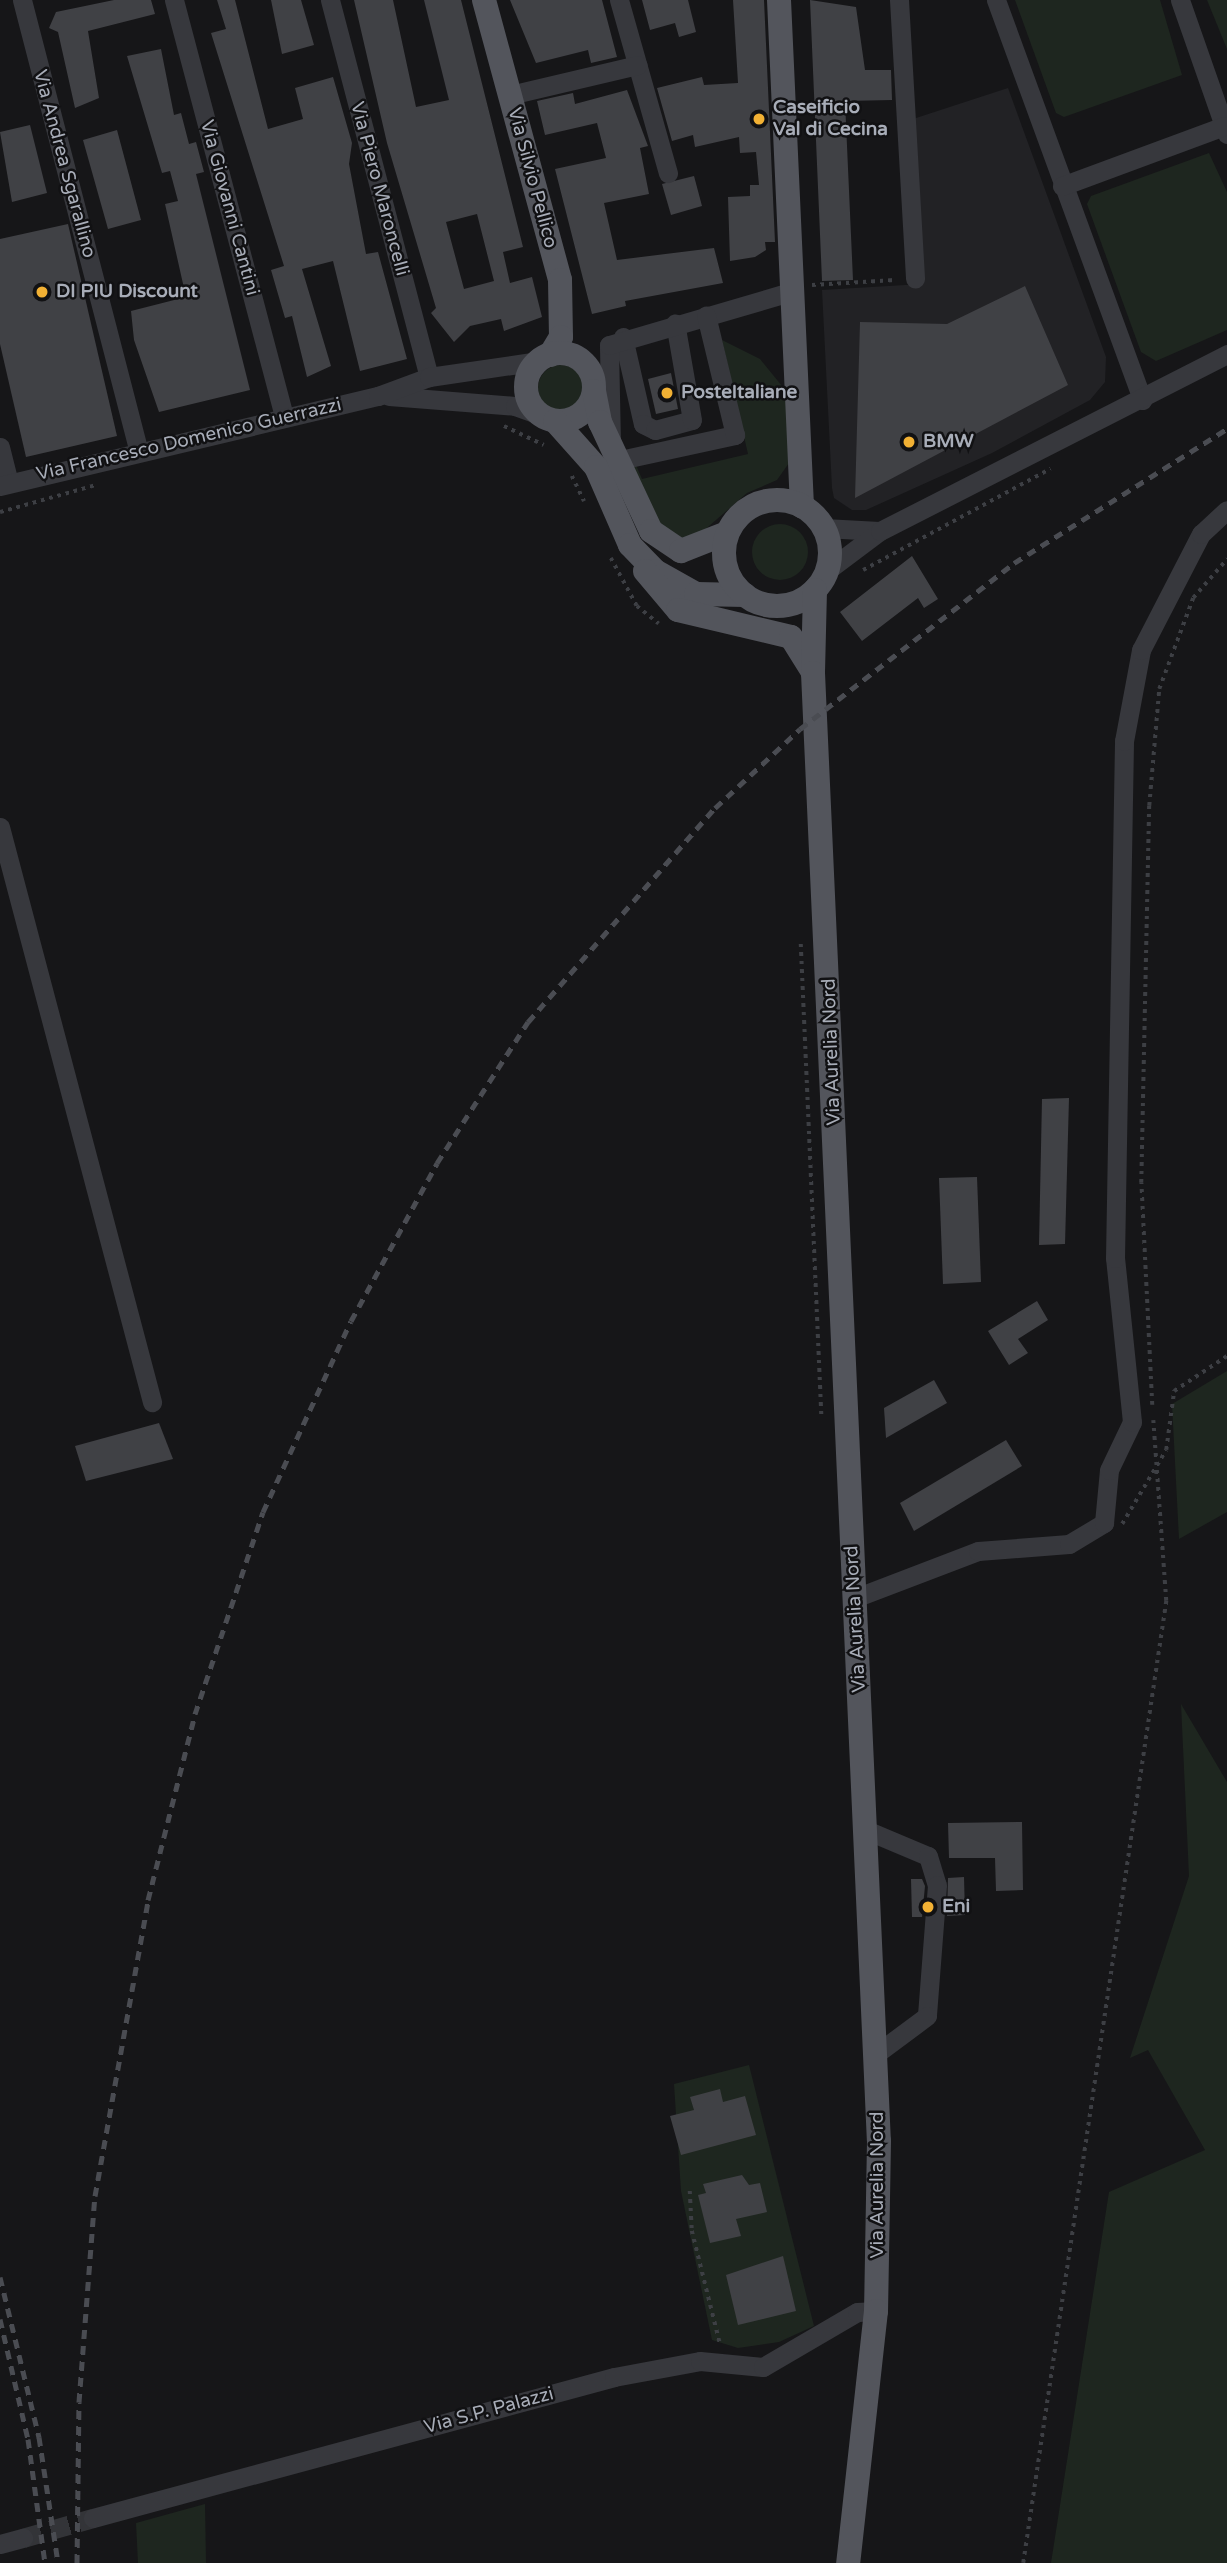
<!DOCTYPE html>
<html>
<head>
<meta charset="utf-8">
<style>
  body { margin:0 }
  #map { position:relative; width:1227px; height:2563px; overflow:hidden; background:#161618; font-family:"Varela Round",sans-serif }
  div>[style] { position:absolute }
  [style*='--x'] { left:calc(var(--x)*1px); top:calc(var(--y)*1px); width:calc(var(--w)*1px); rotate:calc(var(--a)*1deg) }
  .built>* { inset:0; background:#222225 }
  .green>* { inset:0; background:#1e261f }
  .round { border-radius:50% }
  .building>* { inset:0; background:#404145 }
  .minor-tunnel>* { height:19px; margin-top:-9.5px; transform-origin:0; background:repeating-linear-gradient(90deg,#333438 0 19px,transparent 0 29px) }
  .path>* { height:3.5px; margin-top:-1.75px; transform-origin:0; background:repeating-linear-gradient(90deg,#3d3f44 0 3.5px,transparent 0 8.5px) }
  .minor>* { height:19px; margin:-9.5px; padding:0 9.5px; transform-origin:9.5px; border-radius:9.5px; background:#37383d }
  .major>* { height:24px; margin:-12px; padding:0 12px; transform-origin:12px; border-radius:12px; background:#53555c }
  .major>.ring { margin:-12px; padding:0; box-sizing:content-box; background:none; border:24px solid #53555c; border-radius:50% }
  .rail>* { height:5px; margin-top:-2.5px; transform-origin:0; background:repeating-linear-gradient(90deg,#4a4c52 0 9px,transparent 0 16px) }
  .dots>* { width:19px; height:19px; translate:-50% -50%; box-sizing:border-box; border:4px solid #111113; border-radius:50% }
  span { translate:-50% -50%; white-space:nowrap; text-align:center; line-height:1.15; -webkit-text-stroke:5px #111113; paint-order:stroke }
  .poi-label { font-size:19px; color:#a8adb8; font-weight:700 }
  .left { translate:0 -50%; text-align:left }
  .street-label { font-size:19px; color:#a8adb8 }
</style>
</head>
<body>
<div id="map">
  <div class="built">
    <i style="clip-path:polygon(1008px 88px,1106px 357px,1105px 382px,1090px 400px,992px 453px,866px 510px,852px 510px,834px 498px,832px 488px,822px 290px,922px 284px,913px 119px)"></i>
  </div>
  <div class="green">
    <i style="clip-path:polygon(1015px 0,1160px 0,1182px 75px,1064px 117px,1056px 113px)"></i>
    <i style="clip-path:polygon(1207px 0,1227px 0,1227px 49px)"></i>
    <i style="clip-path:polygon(1209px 153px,1227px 192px,1227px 330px,1156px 361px,1141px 352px,1087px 204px,1091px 196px)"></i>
    <i style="clip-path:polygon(722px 340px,760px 359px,782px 386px,789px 404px,789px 463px,777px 480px,747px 493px,693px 540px,665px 535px,630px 466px,636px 465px,642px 479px,748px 454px)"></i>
    <i class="round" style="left:538px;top:365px;width:46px;height:46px"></i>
    <i class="round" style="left:752px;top:524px;width:56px;height:56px"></i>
    <i style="clip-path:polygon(1227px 1371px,1227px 1512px,1179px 1539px,1172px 1404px)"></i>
    <i style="clip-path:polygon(1181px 1704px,1227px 1782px,1227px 2563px,1051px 2563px,1109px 2192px,1205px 2150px,1148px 2050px,1130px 2058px,1189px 1876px)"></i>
    <i style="clip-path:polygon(749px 2065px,814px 2326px,779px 2342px,738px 2348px,712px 2340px,681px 2191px,674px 2084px)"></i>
    <i style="clip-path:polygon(205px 2504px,206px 2563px,138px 2563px,136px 2523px)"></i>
  </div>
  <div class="building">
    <i style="clip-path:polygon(114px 0,151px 0,155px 14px,88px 31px,99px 98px,75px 108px,58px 32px,49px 28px,56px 12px)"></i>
    <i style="clip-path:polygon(217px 0,235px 0,268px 129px,303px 119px,295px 88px,333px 77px,352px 143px,349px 164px,366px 254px,378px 252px,407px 359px,360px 371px,333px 261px,302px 269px,331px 366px,307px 377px,292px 316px,285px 318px,271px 270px,284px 266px,211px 33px,226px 29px)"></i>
    <i style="clip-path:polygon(271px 0,301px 0,314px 45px,282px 54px)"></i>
    <i style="clip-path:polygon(evenodd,354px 0,393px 0,416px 107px,449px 100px,424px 0,461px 0,523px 247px,503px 252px,510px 283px,532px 277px,542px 317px,504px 331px,501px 319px,470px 326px,454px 342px,431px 313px,436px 308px,387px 143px,354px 0,477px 214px,494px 281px,464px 289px,446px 222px,477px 214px)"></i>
    <i style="clip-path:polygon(510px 0,602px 0,617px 57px,591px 63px,588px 50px,536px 63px)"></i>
    <i style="clip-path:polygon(642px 0,688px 0,696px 32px,679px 37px,675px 23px,650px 30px)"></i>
    <i style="clip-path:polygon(733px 0,764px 0,775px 242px,765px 242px,766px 250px,755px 257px,730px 261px,728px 197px,750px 196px,750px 185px,759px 185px,756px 152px,740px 153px,739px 137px,695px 147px,693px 135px,672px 141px,657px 88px,702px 77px,704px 85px,738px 83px)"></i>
    <i style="clip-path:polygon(810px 0,856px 7px,865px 70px,891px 70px,892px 100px,845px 101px,853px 280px,822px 281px)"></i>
    <i style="clip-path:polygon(161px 49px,174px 115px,181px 113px,189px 144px,196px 142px,204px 172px,196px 174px,250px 390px,159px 412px,134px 340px,131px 311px,186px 297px,165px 204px,178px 201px,170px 171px,162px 173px,127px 56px)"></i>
    <i style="clip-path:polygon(627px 90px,648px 146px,640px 148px,649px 194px,604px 203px,617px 260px,714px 248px,723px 283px,625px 301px,626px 306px,592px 314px,555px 169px,606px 158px,597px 123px,545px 135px,537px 101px,573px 93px,575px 104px)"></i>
    <i style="clip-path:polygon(30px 125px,47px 193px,12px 202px,0 132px)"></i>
    <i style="clip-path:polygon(117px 130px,141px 220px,108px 229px,83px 140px)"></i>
    <i style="clip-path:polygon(694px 176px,702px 206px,671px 215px,662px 184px)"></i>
    <i style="clip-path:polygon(68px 224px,117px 436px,26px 457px,0 344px,0 239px)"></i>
    <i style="clip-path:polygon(1025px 286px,1068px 385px,855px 498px,860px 322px,947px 324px)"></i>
    <i style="clip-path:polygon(671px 373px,678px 409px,656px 414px,648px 379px)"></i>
    <i style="clip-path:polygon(912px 556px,938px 599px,924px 608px,918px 598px,862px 641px,840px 612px)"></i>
    <i style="clip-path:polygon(1069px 1098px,1065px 1244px,1039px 1245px,1042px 1099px)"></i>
    <i style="clip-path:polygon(977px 1177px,981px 1282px,943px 1284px,939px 1178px)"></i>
    <i style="clip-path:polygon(1037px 1301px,1048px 1320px,1018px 1339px,1028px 1353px,1009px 1365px,988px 1331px)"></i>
    <i style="clip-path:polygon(934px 1380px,947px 1403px,886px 1438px,884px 1408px)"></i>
    <i style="clip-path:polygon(159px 1423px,173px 1459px,86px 1481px,75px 1446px)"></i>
    <i style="clip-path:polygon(1006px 1440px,1022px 1466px,914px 1531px,900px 1503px)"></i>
    <i style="clip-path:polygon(1022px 1822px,1023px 1890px,996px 1891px,995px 1858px,949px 1858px,948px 1823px)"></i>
    <i style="clip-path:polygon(964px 1877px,965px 1915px,947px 1916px,948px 1878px)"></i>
    <i style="clip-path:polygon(911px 1879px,922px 1879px,925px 1886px,922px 1917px,912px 1917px)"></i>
    <i style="clip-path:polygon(720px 2089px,723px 2102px,745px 2096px,756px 2135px,681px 2155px,670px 2116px,694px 2110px,690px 2097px)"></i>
    <i style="clip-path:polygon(742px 2175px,749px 2185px,760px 2183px,767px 2212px,736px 2219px,741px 2236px,710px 2243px,698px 2195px,706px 2193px,703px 2184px)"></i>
    <i style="clip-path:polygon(783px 2256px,796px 2311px,738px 2325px,726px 2275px)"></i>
  </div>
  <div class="minor-tunnel">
    <i style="--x:23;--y:2538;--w:73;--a:-15.9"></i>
  </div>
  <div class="path">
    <i style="--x:812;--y:285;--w:83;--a:-3.4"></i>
    <i style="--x:504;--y:426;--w:44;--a:25.4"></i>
    <i style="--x:572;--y:476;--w:28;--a:64"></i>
    <i style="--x:0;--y:512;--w:100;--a:-15.7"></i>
    <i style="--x:611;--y:558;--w:55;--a:61.6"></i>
    <i style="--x:637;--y:606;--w:28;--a:39"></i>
    <i style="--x:863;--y:570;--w:213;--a:-28.4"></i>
    <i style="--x:801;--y:944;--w:474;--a:87.5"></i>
    <i style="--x:1152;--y:1405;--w:222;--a:-92.8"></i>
    <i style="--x:1141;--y:1183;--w:377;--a:-88.8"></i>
    <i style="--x:1149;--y:806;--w:117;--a:-85.1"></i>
    <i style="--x:1159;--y:689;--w:97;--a:-69.5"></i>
    <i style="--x:1193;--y:598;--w:52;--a:-48.9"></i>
    <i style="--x:1122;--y:1524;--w:86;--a:-59.3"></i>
    <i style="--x:1166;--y:1450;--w:60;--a:-82.3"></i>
    <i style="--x:1174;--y:1391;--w:64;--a:-33.4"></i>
    <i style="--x:690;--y:2191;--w:40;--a:87.1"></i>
    <i style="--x:692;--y:2231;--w:115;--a:76"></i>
    <i style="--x:1023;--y:2563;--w:973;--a:-81.54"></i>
    <i style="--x:1166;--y:1601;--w:181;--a:-94.1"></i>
  </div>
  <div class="minor">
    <i style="--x:22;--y:0;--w:466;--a:75.5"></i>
    <i style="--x:174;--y:0;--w:431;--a:75.2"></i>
    <i style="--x:330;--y:0;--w:390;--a:75.3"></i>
    <i style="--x:619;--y:0;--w:180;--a:74.2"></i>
    <i style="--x:899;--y:0;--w:279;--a:86.7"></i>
    <i style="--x:996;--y:0;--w:426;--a:69.9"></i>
    <i style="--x:1180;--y:0;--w:142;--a:70.7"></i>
    <i style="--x:510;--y:95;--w:131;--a:-13.2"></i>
    <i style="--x:1062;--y:186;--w:173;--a:-20.3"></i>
    <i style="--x:623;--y:337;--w:89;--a:77.1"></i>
    <i style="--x:643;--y:424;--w:13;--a:27"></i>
    <i style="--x:655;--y:430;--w:38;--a:-15"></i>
    <i style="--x:692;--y:420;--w:98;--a:-99.9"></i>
    <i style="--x:389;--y:396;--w:126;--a:4.5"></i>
    <i style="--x:515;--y:406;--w:29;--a:20"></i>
    <i style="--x:611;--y:443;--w:98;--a:-91.2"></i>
    <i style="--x:609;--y:345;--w:189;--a:-16.3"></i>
    <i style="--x:0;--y:447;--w:37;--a:76"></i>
    <i style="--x:620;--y:460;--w:118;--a:-12.3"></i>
    <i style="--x:735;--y:435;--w:123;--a:-103.6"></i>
    <i style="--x:0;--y:486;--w:389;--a:-13.4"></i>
    <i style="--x:378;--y:396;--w:54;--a:-20.4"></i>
    <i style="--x:429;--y:377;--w:111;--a:-8.3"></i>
    <i style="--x:824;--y:528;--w:55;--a:3.1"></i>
    <i style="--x:828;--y:570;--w:65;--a:-36.9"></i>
    <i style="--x:880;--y:531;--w:390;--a:-27"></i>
    <i style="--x:0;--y:827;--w:595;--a:75.19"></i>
    <i style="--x:855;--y:1598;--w:132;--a:-20.9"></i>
    <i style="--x:978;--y:1551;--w:91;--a:-4.4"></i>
    <i style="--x:1069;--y:1544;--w:41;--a:-31"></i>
    <i style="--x:1104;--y:1523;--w:53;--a:-84.6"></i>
    <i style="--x:1109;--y:1470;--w:53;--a:-64.4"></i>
    <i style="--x:1132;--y:1422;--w:165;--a:-95.9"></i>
    <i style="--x:1115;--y:1258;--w:517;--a:-89"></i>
    <i style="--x:1124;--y:741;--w:93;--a:-79.4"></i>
    <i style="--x:1141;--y:650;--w:131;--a:-62.7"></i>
    <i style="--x:1201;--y:534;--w:35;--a:-43"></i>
    <i style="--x:866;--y:1830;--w:67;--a:22.8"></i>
    <i style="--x:928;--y:1856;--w:30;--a:73"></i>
    <i style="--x:937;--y:1885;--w:131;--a:94.4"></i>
    <i style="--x:927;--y:2016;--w:64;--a:143.3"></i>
    <i style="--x:93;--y:2518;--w:540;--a:-15.14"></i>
    <i style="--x:614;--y:2377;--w:87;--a:-10.5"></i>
    <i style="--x:700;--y:2361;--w:63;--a:5.4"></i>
    <i style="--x:763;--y:2367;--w:109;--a:-30.3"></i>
    <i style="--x:857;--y:2312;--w:19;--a:-3"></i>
    <i style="--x:0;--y:2544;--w:24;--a:-15"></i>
  </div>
  <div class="major">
    <i style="--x:484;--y:0;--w:290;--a:74.8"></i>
    <i style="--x:560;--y:280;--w:57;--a:89"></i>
    <i style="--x:561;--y:337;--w:21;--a:121"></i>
    <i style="--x:779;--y:0;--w:507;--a:87.4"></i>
    <i class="ring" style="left:526px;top:353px;width:44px;height:44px"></i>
    <i style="--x:594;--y:391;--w:32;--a:79"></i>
    <i style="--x:600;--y:422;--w:120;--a:64.9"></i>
    <i style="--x:651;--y:531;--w:36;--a:34"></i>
    <i style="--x:681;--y:551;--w:49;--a:-21.4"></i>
    <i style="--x:555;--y:421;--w:62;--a:48.3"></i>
    <i style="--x:596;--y:467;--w:85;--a:66.4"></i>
    <i style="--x:630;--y:545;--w:36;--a:46"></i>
    <i style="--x:655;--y:571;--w:47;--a:29.3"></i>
    <i style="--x:696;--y:594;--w:49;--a:1.2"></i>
    <i class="ring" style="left:724px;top:500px;width:82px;height:82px"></i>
    <i style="--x:645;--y:571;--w:51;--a:49.8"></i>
    <i style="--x:678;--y:610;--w:116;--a:13.4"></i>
    <i style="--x:791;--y:637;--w:38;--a:58"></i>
    <i style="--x:815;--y:590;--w:83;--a:91.4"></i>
    <i style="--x:813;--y:673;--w:1469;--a:87.43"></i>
    <i style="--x:879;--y:2141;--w:170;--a:91"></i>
    <i style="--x:876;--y:2311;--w:254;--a:96.3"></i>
  </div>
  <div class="rail">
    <i style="--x:0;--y:2277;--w:165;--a:76.3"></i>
    <i style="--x:39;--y:2437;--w:127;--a:81.4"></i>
    <i style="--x:0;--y:2319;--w:123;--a:76.9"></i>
    <i style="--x:28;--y:2439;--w:125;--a:82.2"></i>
    <i style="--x:77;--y:2563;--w:161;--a:-89.3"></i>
    <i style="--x:79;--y:2402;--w:207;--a:-85.6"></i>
    <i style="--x:95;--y:2196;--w:301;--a:-79.8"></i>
    <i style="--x:148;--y:1900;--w:192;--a:-75.8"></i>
    <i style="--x:195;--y:1714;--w:213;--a:-71.4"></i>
    <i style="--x:263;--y:1512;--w:210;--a:-65.3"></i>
    <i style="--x:351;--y:1321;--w:180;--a:-61.4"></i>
    <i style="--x:437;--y:1163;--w:168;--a:-57.2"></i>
    <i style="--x:528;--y:1022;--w:284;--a:-48.9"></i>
    <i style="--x:715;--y:808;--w:116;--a:-42.9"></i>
    <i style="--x:800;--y:729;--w:271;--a:-37.8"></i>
    <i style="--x:1014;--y:563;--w:252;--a:-32.2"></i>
  </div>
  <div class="dots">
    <i style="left:759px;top:119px;background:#f2b134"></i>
    <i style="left:42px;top:292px;background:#f2b134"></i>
    <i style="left:667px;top:393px;background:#f2b134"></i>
    <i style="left:909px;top:442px;background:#f2b134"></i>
    <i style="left:928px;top:1907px;background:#f2b134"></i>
  </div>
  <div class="poi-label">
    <span class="left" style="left:773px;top:119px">Caseificio<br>Val di Cecina</span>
    <span class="left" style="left:56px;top:292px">DI PIU Discount</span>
    <span class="left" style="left:681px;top:393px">PosteItaliane</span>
    <span class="left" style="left:923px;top:442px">BMW</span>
    <span class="left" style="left:942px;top:1907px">Eni</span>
  </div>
  <div class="street-label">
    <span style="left:64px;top:164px;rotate:75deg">Via Andrea Sgarallino</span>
    <span style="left:532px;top:178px;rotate:75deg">Via Silvio Pellico</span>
    <span style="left:379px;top:189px;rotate:75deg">Via Piero Maroncelli</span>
    <span style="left:229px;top:208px;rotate:75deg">Via Giovanni Cantini</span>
    <span style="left:189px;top:440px;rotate:-13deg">Via Francesco Domenico Guerrazzi</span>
    <span style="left:832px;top:1052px;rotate:-92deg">Via Aurelia Nord</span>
    <span style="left:856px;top:1619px;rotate:-93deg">Via Aurelia Nord</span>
    <span style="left:878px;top:2185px;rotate:-90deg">Via Aurelia Nord</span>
    <span style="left:489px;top:2411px;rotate:-15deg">Via S.P. Palazzi</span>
  </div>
</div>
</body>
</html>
